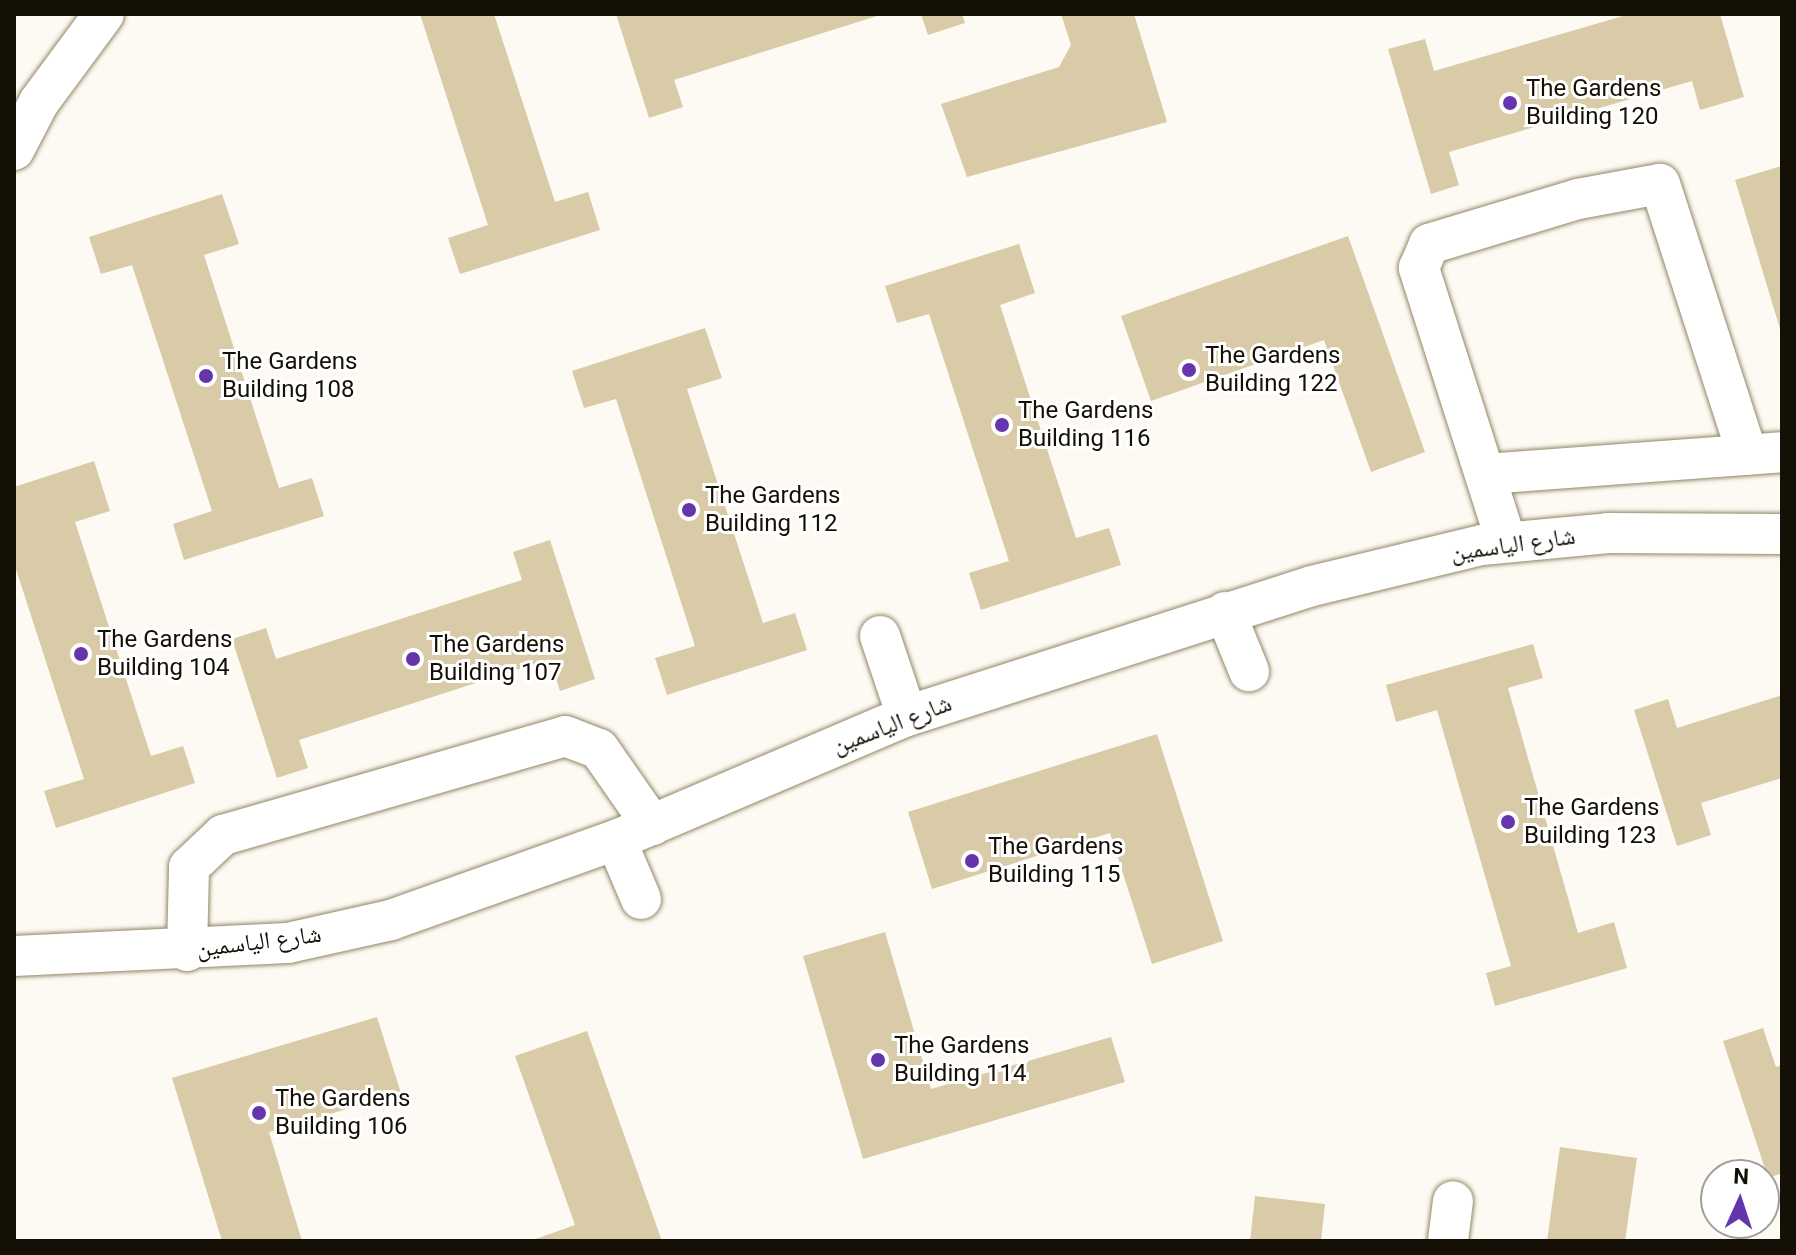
<!DOCTYPE html>
<html>
<head>
<meta charset="utf-8">
<style>
  body { margin:0 }
  #map { position:relative; width:1796px; height:1255px; overflow:hidden; background:#fdfaf3; font-family:Roboto,"Noto Naskh Arabic",sans-serif }
  div>[style] { position:absolute }
  [style*='--x'] { left:calc(var(--x)*1px); top:calc(var(--y)*1px); width:calc(var(--w)*1px); rotate:calc(var(--a)*1deg) }
  .building>* { inset:0; background:#d9cba8 }
  .roads { filter:drop-shadow(0 0 2px #938665) drop-shadow(0 0 2px #938665) }
  .minor>* { height:40px; margin:-20px; padding:0 20px; transform-origin:20px; border-radius:20px; background:#fff }
  .dots>* { width:22px; height:22px; translate:-50% -50%; box-sizing:border-box; border:4px solid #fff; border-radius:50% }
  span { translate:-50% -50%; white-space:nowrap; text-align:center; line-height:1.15; -webkit-text-stroke:6px #fff; paint-order:stroke }
  .poi-label { font-size:24px; color:#151005 }
  .left { translate:0 -50%; text-align:left }
  .street-label { font-size:24px; color:#151005 }
  .frame { position:absolute; inset:0; border:16px solid #151005; pointer-events:none }
  .north { position:absolute; left:1700px; top:1159px; width:80px; height:80px; box-sizing:border-box; background:#fff; border:2px solid #a19f9b; border-radius:50%; rotate:3deg; font-size:22px; font-weight:700; line-height:32px; text-align:center; color:#151005 }
  .north::after { content:''; display:block; margin:auto; width:28px; height:36px; background:#6535ad; clip-path:polygon(50% 0,100% 100%,50% 72%,0 100%) }
</style>
</head>
<body>
<div id="map">
  <div class="building">
    <i style="clip-path:polygon(420px 14px,494px 14px,555px 202px,588px 192px,600px 230px,460px 274px,448px 238px,488px 225px)"></i>
    <i style="clip-path:polygon(616px 14px,880px 14px,880px 15px,674px 80px,683px 107px,649px 118px)"></i>
    <i style="clip-path:polygon(921px 14px,962px 14px,965px 23px,928px 35px)"></i>
    <i style="clip-path:polygon(1061px 14px,1134px 14px,1167px 122px,967px 177px,941px 104px,1059px 67px,1071px 45px)"></i>
    <i style="clip-path:polygon(1630px 14px,1720px 14px,1744px 97px,1700px 110px,1692px 81px,1449px 152px,1459px 185px,1431px 194px,1388px 49px,1425px 39px,1434px 71px)"></i>
    <i style="clip-path:polygon(1782px 166px,1782px 332px,1781px 332px,1735px 180px)"></i>
    <i style="clip-path:polygon(222px 194px,239px 244px,204px 255px,279px 488px,312px 478px,324px 516px,184px 560px,173px 524px,212px 511px,132px 265px,101px 274px,89px 237px)"></i>
    <i style="clip-path:polygon(1348px 236px,1425px 452px,1371px 472px,1324px 340px,1151px 401px,1121px 316px)"></i>
    <i style="clip-path:polygon(1019px 244px,1035px 293px,1000px 305px,1076px 538px,1109px 528px,1121px 565px,981px 610px,969px 573px,1009px 561px,929px 314px,897px 323px,885px 286px)"></i>
    <i style="clip-path:polygon(705px 328px,722px 378px,687px 389px,763px 623px,795px 613px,807px 650px,667px 695px,655px 658px,695px 646px,616px 399px,584px 408px,572px 371px)"></i>
    <i style="clip-path:polygon(94px 461px,110px 511px,75px 522px,151px 756px,183px 746px,195px 783px,56px 828px,44px 791px,84px 779px,14px 563px,14px 487px)"></i>
    <i style="clip-path:polygon(550px 540px,595px 679px,560px 691px,550px 659px,299px 740px,308px 768px,277px 778px,232px 639px,266px 628px,276px 659px,522px 580px,513px 552px)"></i>
    <i style="clip-path:polygon(1533px 644px,1543px 678px,1508px 688px,1578px 933px,1614px 922px,1627px 968px,1495px 1006px,1486px 973px,1511px 966px,1437px 710px,1396px 722px,1386px 685px)"></i>
    <i style="clip-path:polygon(1782px 695px,1782px 778px,1701px 803px,1711px 835px,1677px 846px,1634px 710px,1668px 699px,1677px 728px)"></i>
    <i style="clip-path:polygon(1157px 734px,1223px 941px,1152px 964px,1110px 833px,932px 889px,908px 812px)"></i>
    <i style="clip-path:polygon(885px 932px,931px 1089px,1111px 1037px,1125px 1082px,863px 1159px,803px 956px)"></i>
    <i style="clip-path:polygon(377px 1017px,401px 1093px,269px 1132px,302px 1241px,222px 1241px,172px 1078px)"></i>
    <i style="clip-path:polygon(1763px 1028px,1776px 1067px,1782px 1065px,1782px 1173px,1768px 1178px,1723px 1041px)"></i>
    <i style="clip-path:polygon(587px 1031px,662px 1241px,530px 1241px,575px 1225px,515px 1056px)"></i>
    <i style="clip-path:polygon(1560px 1147px,1637px 1158px,1625px 1241px,1547px 1241px)"></i>
    <i style="clip-path:polygon(1255px 1196px,1325px 1204px,1321px 1241px,1250px 1241px)"></i>
  </div>
  <div class="roads">
    <div class="minor">
      <i style="--x:14;--y:150;--w:54;--a:-62.5"></i>
      <i style="--x:39;--y:102;--w:109;--a:-53.5"></i>
      <i style="--x:1485;--y:474;--w:298;--a:-4.2"></i>
      <i style="--x:1506;--y:541;--w:287;--a:-107.7"></i>
      <i style="--x:1419;--y:268;--w:26;--a:-67"></i>
      <i style="--x:1429;--y:244;--w:156;--a:-16.8"></i>
      <i style="--x:1578;--y:199;--w:83;--a:-10.4"></i>
      <i style="--x:1660;--y:184;--w:284;--a:72.1"></i>
      <i style="--x:1225;--y:612;--w:64;--a:67.9"></i>
      <i style="--x:880;--y:636;--w:84;--a:71.4"></i>
      <i style="--x:616;--y:840;--w:64;--a:67"></i>
      <i style="--x:187;--y:951;--w:84;--a:-88.6"></i>
      <i style="--x:189;--y:867;--w:47;--a:-43.3"></i>
      <i style="--x:223;--y:835;--w:356;--a:-16.1"></i>
      <i style="--x:565;--y:736;--w:36;--a:21"></i>
      <i style="--x:599;--y:749;--w:93;--a:55.1"></i>
      <i style="--x:14;--y:956;--w:274;--a:-2.7"></i>
      <i style="--x:288;--y:943;--w:106;--a:-12.6"></i>
      <i style="--x:391;--y:920;--w:239;--a:-19.6"></i>
      <i style="--x:616;--y:840;--w:316;--a:-23.1"></i>
      <i style="--x:907;--y:716;--w:425;--a:-17.8"></i>
      <i style="--x:1312;--y:586;--w:175;--a:-13.6"></i>
      <i style="--x:1482;--y:545;--w:127;--a:-5.4"></i>
      <i style="--x:1608;--y:533;--w:174;--a:0.3"></i>
      <i style="--x:1448;--y:1241;--w:40;--a:-82.9"></i>
    </div>
  </div>
  <div class="dots">
    <i style="left:1510px;top:103px;background:#6535ad"></i>
    <i style="left:1189px;top:370px;background:#6535ad"></i>
    <i style="left:206px;top:376px;background:#6535ad"></i>
    <i style="left:1002px;top:425px;background:#6535ad"></i>
    <i style="left:689px;top:510px;background:#6535ad"></i>
    <i style="left:81px;top:654px;background:#6535ad"></i>
    <i style="left:413px;top:659px;background:#6535ad"></i>
    <i style="left:1508px;top:822px;background:#6535ad"></i>
    <i style="left:972px;top:861px;background:#6535ad"></i>
    <i style="left:878px;top:1060px;background:#6535ad"></i>
    <i style="left:259px;top:1113px;background:#6535ad"></i>
  </div>
  <div class="poi-label">
    <span class="left" style="left:1526px;top:103px">The Gardens<br>Building 120</span>
    <span class="left" style="left:1205px;top:370px">The Gardens<br>Building 122</span>
    <span class="left" style="left:222px;top:376px">The Gardens<br>Building 108</span>
    <span class="left" style="left:1018px;top:425px">The Gardens<br>Building 116</span>
    <span class="left" style="left:705px;top:510px">The Gardens<br>Building 112</span>
    <span class="left" style="left:97px;top:654px">The Gardens<br>Building 104</span>
    <span class="left" style="left:429px;top:659px">The Gardens<br>Building 107</span>
    <span class="left" style="left:1524px;top:822px">The Gardens<br>Building 123</span>
    <span class="left" style="left:988px;top:861px">The Gardens<br>Building 115</span>
    <span class="left" style="left:894px;top:1060px">The Gardens<br>Building 114</span>
    <span class="left" style="left:275px;top:1113px">The Gardens<br>Building 106</span>
  </div>
  <div class="street-label">
    <span style="left:1513px;top:545px;rotate:-8deg">شارع الياسمين</span>
    <span style="left:892px;top:725px;rotate:-21deg">شارع الياسمين</span>
    <span style="left:259px;top:942px;rotate:-7deg">شارع الياسمين</span>
  </div>
  <div class="frame"></div>
  <div class="north">N</div>
</div>
</body>
</html>
